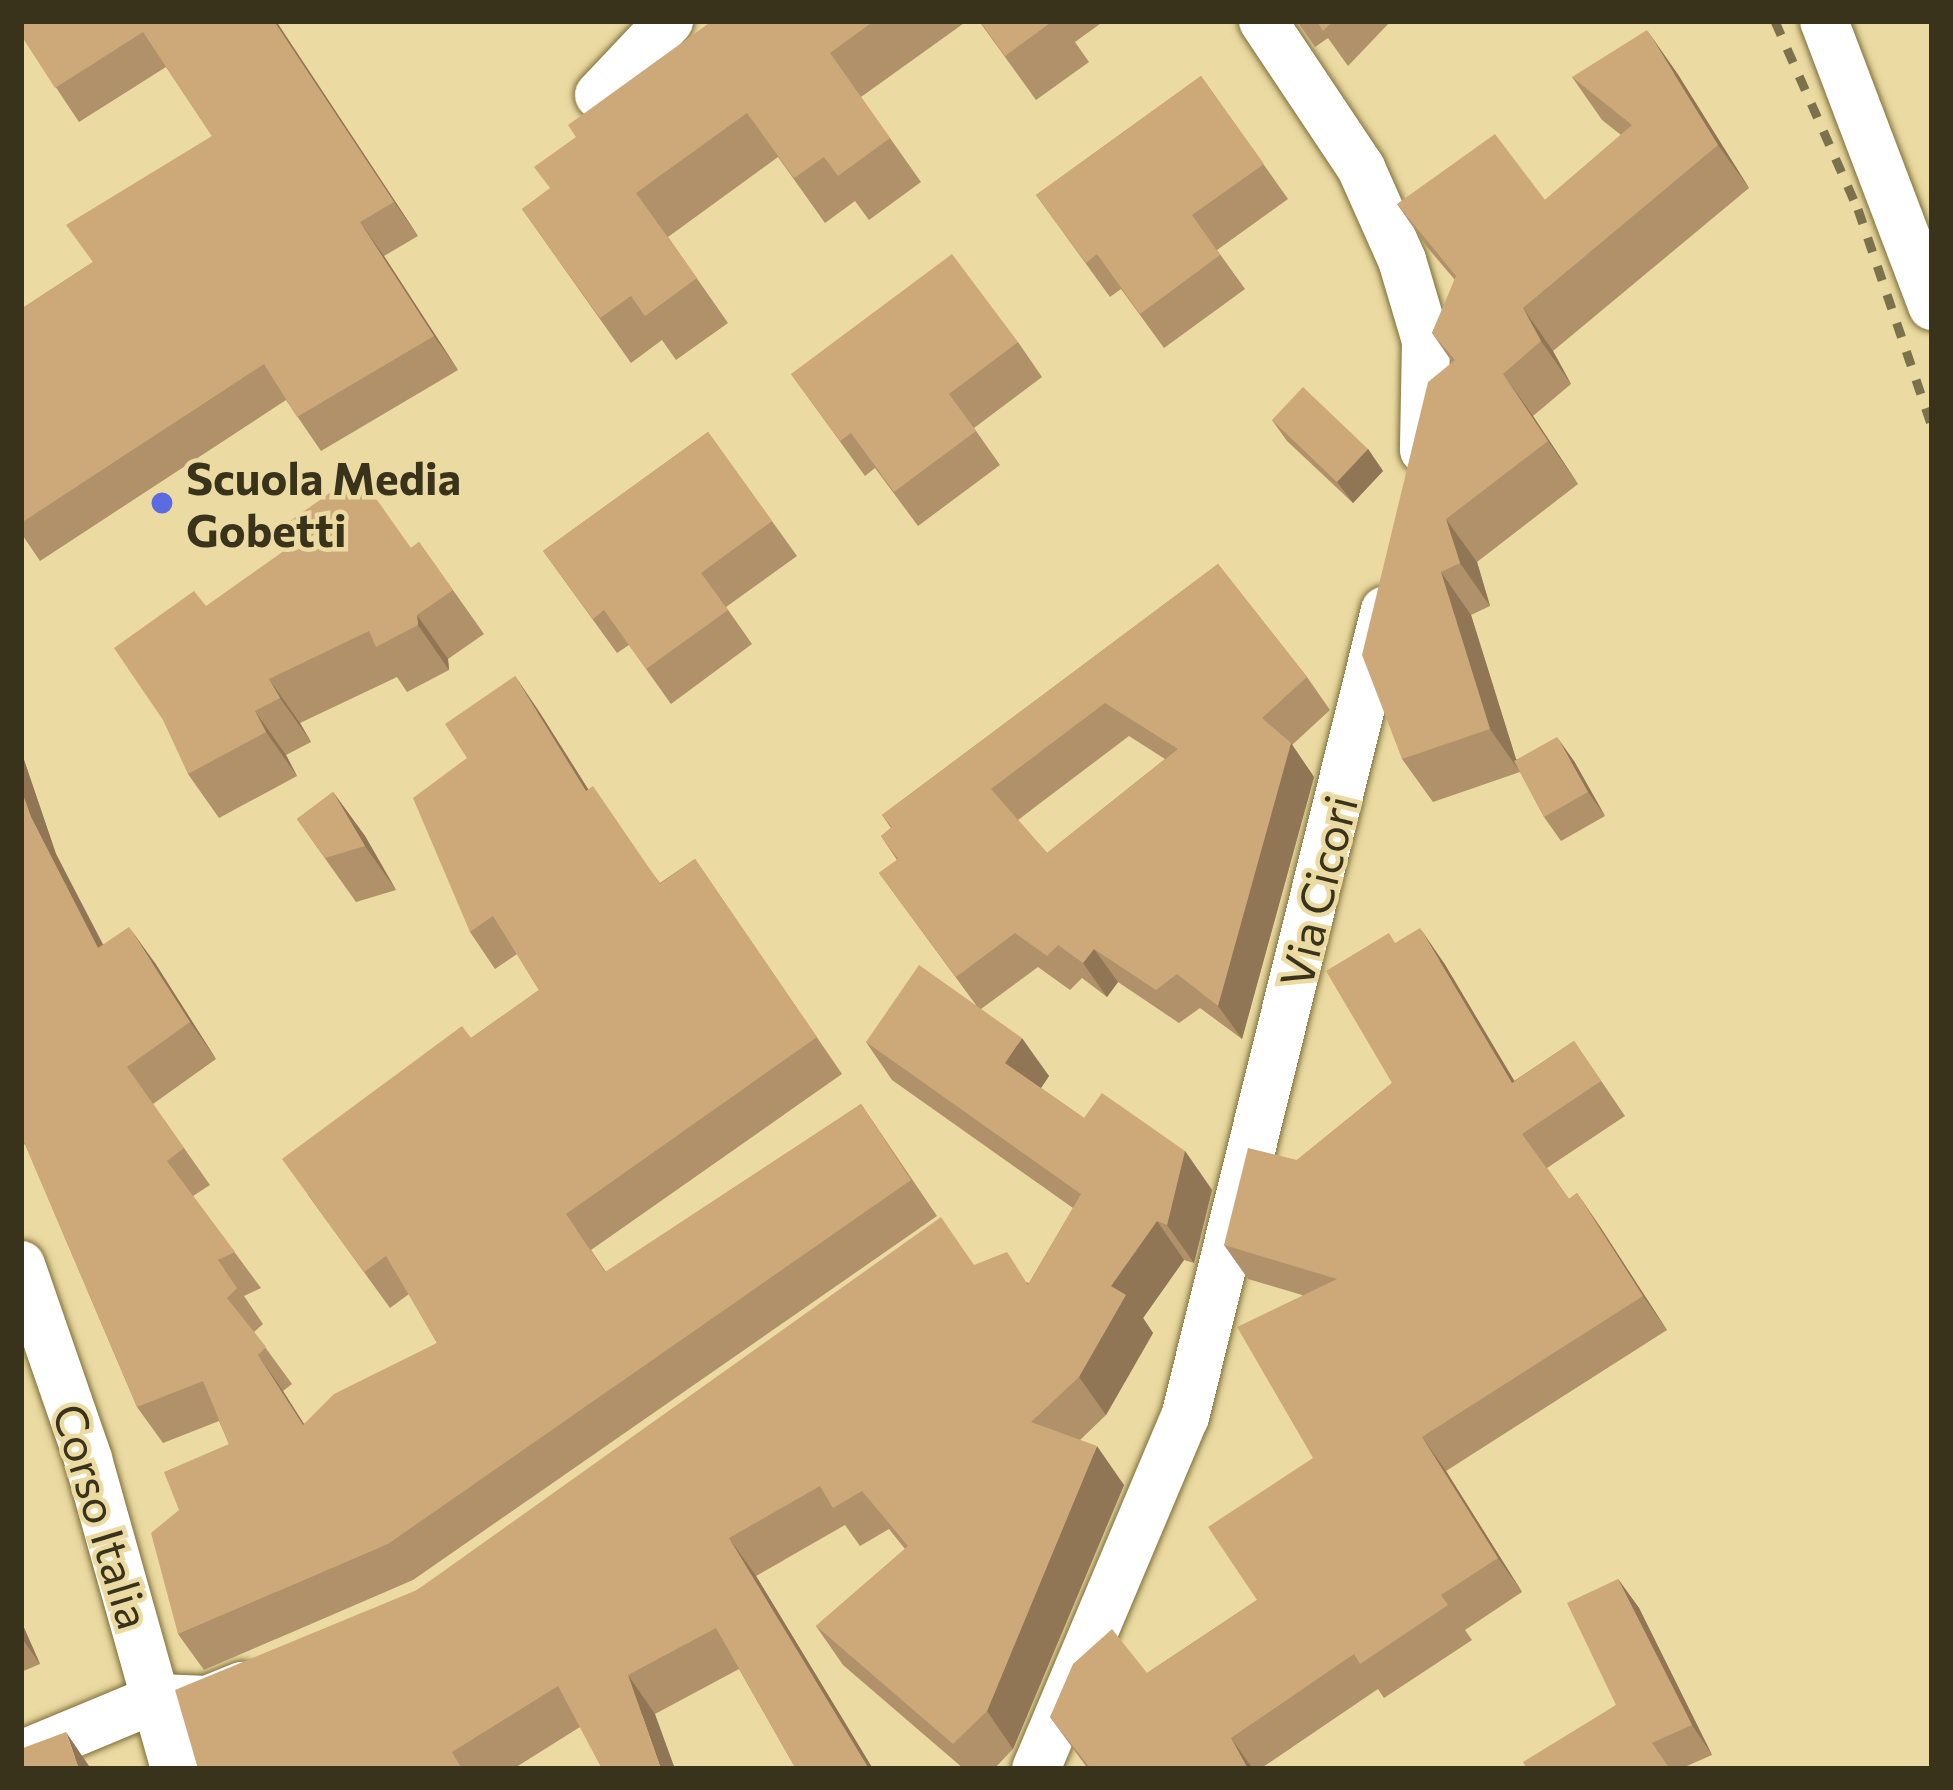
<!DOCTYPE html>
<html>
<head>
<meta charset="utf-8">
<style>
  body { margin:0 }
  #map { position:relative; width:1953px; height:1790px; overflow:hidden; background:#ebdaa1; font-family:Commissioner,sans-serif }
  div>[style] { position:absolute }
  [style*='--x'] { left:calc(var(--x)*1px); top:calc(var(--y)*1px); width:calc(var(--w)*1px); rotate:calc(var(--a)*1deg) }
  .roads { filter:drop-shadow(0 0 3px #7d6d38) drop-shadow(0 0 3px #7d6d38) }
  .minor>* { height:48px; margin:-24px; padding:0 24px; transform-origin:24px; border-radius:24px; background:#fff }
  .rail>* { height:9px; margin-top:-4.5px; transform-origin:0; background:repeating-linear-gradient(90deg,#7b714d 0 15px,transparent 0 30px) }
  .wall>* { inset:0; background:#b09169 }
  .shaded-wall>* { inset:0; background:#907655 }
  .building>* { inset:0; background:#cda97a }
  .dots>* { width:33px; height:33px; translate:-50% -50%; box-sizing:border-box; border:6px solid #ebdaa1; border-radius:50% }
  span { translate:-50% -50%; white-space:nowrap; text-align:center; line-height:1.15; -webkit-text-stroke:9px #ebdaa1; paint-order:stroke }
  .poi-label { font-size:45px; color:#3a331c; font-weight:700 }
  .left { translate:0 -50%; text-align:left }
  .street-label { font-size:45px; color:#3a331c }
  .frame { position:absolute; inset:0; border:24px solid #3a331c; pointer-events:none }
</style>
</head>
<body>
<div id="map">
  <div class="roads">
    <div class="minor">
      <i style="--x:1263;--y:21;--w:177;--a:56.3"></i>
      <i style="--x:1361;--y:168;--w:101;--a:66"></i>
      <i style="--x:1402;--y:260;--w:84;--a:73.5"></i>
      <i style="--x:1426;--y:341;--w:109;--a:91.1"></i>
      <i style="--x:1824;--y:21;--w:305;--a:69.2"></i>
      <i style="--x:599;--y:95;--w:102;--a:-46.6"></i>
      <i style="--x:21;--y:1265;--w:205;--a:70.9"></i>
      <i style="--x:88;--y:1459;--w:322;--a:74.3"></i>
      <i style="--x:21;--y:1755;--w:148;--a:-22.6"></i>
      <i style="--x:158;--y:1698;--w:49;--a:2.3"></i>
      <i style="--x:207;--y:1700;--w:38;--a:-22"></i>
      <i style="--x:1036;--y:1769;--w:382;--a:-67.1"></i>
      <i style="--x:1185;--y:1417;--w:831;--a:-76.08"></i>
    </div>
  </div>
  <div class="rail">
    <i style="--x:1775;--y:21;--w:206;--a:66.2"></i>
    <i style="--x:1858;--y:209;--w:229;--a:71.2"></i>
  </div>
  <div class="wall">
    <i style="clip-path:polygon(276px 21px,418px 236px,384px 256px,458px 370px,321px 451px,286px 400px,40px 561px,21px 533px,21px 309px,93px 262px,212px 136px,166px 67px,79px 122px,21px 35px)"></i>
    <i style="clip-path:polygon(712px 21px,967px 21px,861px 97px,921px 182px,869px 220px,855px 201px,825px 223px,778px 157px,668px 237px,728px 323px,676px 360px,662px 340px,631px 363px,522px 209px,550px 189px,576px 137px)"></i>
    <i style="clip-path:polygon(979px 21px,1104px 21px,1075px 42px,1089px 62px,1036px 100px)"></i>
    <i style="clip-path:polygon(1297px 21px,1391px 21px,1348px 66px,1328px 38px,1315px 47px)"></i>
    <i style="clip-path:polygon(1677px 73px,1749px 188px,1553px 351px,1571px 384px,1533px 416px,1578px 484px,1477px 562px,1490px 606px,1471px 615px,1516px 759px,1574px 761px,1605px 816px,1561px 841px,1544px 817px,1520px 772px,1433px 802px,1402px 759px,1452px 362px,1432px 333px,1455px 280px,1427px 247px,1397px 204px,1545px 200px,1621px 135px,1602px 120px,1572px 77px)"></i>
    <i style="clip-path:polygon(1201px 76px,1288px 199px,1217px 250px,1245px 289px,1164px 348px,1121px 289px,1110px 297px,1036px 195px)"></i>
    <i style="clip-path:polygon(1018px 342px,1042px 377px,974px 428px,1000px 465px,918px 526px,875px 468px,865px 476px,791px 374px)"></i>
    <i style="clip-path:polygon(1272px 420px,1368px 449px,1383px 471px,1353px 503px,1287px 441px)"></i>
    <i style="clip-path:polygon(708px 432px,797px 556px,726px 607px,752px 644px,671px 704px,629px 645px,617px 653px,543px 551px)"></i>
    <i style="clip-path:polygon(419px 542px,484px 634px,448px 659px,449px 670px,407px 692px,397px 677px,300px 723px,311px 742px,286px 755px,297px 776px,219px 818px,188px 774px,206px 606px,411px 548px)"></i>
    <i style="clip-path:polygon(evenodd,1218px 564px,1307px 677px,1330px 710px,1292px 745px,1314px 777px,1242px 1039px,1200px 1008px,1179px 1023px,1118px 982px,1107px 997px,1082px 978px,1070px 990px,1038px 967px,981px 1009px,1049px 1076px,1041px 1088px,1084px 1118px,1185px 1151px,1212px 1190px,1194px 1263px,1184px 1260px,1143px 1318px,1153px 1333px,1106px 1415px,1080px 1440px,1124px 1485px,1013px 1749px,994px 1769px,964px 1769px,843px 1665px,816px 1626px,905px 1549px,889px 1529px,860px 1546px,845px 1525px,756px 1576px,873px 1769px,796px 1769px,739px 1669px,655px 1714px,580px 1727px,513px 1769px,198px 1769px,417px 1590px,975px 1265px,1029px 1283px,1073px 1208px,892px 1080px,866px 1042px,976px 1005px,879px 873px,897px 860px,881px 836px,891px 828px,882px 815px,1218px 564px,1129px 736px,1165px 759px,1047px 853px,1018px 820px,1129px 736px)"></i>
    <i style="clip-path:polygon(515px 676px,540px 713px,588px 789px,660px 883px,695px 859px,842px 1074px,591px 1250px,606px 1272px,861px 1104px,937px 1216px,413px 1580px,204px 1670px,178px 1634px,179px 1510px,229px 1444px,219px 1421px,163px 1443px,137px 1407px,25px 1144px,21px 1147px,21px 751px,56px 854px,103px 944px,155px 963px,216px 1059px,153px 1104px,210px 1185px,193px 1196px,261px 1288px,244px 1296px,263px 1324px,254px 1332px,292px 1384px,283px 1391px,304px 1424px,437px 1343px,409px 1294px,390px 1308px,308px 1195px,471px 1038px,539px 990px,517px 954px,495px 969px,470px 932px,467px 758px)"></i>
    <i style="clip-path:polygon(333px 792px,365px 836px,396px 890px,356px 902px,297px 819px)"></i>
    <i style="clip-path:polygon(1396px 943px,1444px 963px,1514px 1081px,1574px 1041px,1625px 1116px,1547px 1168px,1569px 1199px,1577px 1193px,1667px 1330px,1446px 1471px,1522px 1592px,1465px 1630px,1472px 1640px,1384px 1698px,1378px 1689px,1260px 1769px,1088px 1769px,1050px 1717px,1147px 1673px,1257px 1600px,1313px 1458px,1302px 1295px,1248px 1279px,1224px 1245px,1297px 1160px,1392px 1083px)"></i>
    <i style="clip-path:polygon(1618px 1579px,1639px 1608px,1712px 1755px,1680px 1769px,1527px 1769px,1616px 1705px)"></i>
    <i style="clip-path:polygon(21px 1621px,40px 1664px,21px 1672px)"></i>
  </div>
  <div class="shaded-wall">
    <i style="clip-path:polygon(274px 21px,276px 21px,418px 236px,394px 202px)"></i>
    <i style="clip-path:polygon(1647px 30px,1677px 73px,1749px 188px,1718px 145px)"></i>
    <i style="clip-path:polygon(360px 222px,384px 256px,458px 370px,434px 336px)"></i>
    <i style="clip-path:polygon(1523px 308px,1553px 351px,1571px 384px,1541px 341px)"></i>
    <i style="clip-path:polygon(1503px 374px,1533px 416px,1578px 484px,1548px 441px)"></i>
    <i style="clip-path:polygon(1368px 449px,1383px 471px,1353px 503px,1337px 482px)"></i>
    <i style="clip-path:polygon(1446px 519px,1477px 562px,1490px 606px,1460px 563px)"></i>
    <i style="clip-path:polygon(1441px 572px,1471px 615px,1520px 772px,1490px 729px)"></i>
    <i style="clip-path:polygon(417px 615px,448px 659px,449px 670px,418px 625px)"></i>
    <i style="clip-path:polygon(515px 676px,540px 713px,612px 827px,586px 791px)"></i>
    <i style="clip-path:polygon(269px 679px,300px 723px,311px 742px,280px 698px)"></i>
    <i style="clip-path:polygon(255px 711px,286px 755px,297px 776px,266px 732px)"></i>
    <i style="clip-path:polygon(1557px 737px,1574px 761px,1605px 816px,1588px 792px)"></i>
    <i style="clip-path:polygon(1291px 743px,1314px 777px,1242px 1039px,1218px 1006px)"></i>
    <i style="clip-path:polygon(21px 751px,56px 854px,123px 984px,98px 948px,31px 817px,21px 789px)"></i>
    <i style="clip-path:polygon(333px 792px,365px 836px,396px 890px,365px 846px)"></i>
    <i style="clip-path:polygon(129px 927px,155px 963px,216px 1059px,190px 1022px)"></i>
    <i style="clip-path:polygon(1420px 928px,1444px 963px,1536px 1117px,1512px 1083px)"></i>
    <i style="clip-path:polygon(1094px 949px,1118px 982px,1107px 997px,1083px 963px)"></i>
    <i style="clip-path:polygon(1022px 1038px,1049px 1076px,1032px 1101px,1005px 1063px)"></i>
    <i style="clip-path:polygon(1185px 1151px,1212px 1190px,1194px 1263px,1167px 1225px)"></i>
    <i style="clip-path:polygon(1577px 1193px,1601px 1228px,1667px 1330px,1643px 1296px)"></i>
    <i style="clip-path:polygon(1157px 1221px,1184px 1260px,1143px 1318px,1153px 1333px,1106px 1415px,1079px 1377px,1111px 1286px)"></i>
    <i style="clip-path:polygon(258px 1355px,283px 1391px,328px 1462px,303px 1425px)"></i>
    <i style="clip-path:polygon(1422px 1437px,1446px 1471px,1522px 1592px,1498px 1558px)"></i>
    <i style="clip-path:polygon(1097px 1446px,1124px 1485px,1013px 1749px,987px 1711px)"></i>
    <i style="clip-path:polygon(729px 1538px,756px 1576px,873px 1769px,869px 1769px)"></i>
    <i style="clip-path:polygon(1618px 1579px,1639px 1608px,1712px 1755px,1692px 1725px)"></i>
    <i style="clip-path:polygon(21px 1621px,40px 1664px,21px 1637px)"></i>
    <i style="clip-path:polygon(628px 1675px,655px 1714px,675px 1769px,661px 1769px)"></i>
    <i style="clip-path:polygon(66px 1732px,91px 1769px,79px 1769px)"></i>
    <i style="clip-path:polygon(1231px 1738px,1253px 1769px,1248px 1769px)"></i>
  </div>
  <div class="building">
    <i style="clip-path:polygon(21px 21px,274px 21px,394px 202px,360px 222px,434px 336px,297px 417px,264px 364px,21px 523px,21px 309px,93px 262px,66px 225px,212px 136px,143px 32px,55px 88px,21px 35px)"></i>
    <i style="clip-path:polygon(712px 21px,874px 21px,830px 53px,890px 138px,838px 176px,824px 157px,794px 178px,747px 113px,636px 193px,697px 278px,645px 316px,631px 296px,600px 318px,522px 209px,550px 188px,534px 167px,576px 137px,568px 125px)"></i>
    <i style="clip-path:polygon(980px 21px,1053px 21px,1005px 56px)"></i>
    <i style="clip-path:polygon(1317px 21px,1333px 21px,1323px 31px)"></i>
    <i style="clip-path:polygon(1647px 30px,1718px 145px,1523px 308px,1541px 341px,1503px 374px,1548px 441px,1446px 519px,1460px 563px,1441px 572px,1490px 729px,1402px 759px,1362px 655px,1428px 382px,1455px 360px,1432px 333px,1456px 276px,1397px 204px,1495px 134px,1545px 200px,1632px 125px,1572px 77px)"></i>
    <i style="clip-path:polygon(1201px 76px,1264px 164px,1192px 215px,1220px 255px,1140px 314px,1097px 254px,1086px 263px,1036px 195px)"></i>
    <i style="clip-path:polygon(952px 254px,1018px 342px,949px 394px,976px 431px,894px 492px,851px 433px,840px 441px,791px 374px)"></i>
    <i style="clip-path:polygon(1303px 387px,1368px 449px,1337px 482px,1272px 420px)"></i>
    <i style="clip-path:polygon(708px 432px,772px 521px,701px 573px,728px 610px,646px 669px,604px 610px,593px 619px,543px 551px)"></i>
    <i style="clip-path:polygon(358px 473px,411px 548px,419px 542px,453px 590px,417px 615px,418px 625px,376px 647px,369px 631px,269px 679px,280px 698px,255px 711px,266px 732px,188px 774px,163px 720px,114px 648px,194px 591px,206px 606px,288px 548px,276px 531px)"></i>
    <i style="clip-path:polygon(evenodd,1218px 564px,1307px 677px,1262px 718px,1291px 743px,1218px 1006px,1177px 974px,1156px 990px,1094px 949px,1083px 963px,1058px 945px,1047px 956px,1015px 933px,956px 977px,879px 873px,898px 859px,881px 836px,892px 827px,882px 815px,1218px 564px,1105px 703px,1178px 749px,1047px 853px,991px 789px,1105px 703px)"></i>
    <i style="clip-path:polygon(515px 676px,586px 791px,593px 786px,660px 884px,695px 859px,817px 1037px,566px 1214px,605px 1272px,861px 1104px,911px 1180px,388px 1544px,178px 1634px,151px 1533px,179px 1510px,164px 1472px,229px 1444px,203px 1381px,137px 1407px,21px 1135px,21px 789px,31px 817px,98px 948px,129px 927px,190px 1022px,127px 1067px,184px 1148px,167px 1161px,235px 1252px,218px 1260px,237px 1288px,227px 1298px,266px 1347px,258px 1355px,303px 1425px,334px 1394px,437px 1343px,386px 1256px,364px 1272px,282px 1159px,462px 1026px,471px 1038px,539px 990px,493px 916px,470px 932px,413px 798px,467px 758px,445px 724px)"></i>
    <i style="clip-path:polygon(1557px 737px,1588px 792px,1544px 817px,1514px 761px)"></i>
    <i style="clip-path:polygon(333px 792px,365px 846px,325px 858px,297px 819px)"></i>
    <i style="clip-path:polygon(1420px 928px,1512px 1083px,1574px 1041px,1601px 1081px,1522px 1134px,1569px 1199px,1577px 1193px,1643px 1296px,1422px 1437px,1498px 1558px,1441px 1595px,1448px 1605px,1360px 1664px,1354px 1654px,1231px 1738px,1248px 1769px,1091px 1769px,1050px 1717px,1073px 1664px,1112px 1629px,1147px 1673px,1257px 1600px,1208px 1527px,1313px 1458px,1237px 1327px,1337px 1279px,1224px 1245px,1248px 1148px,1297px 1160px,1392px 1083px,1326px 971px,1389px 933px,1395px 943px)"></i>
    <i style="clip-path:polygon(919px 965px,1022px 1038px,1005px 1063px,1084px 1118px,1102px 1093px,1185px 1151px,1167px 1225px,1157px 1221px,1111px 1286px,1126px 1295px,1079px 1377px,1031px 1422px,1097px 1446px,987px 1711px,953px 1744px,816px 1626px,908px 1546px,862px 1491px,833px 1508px,820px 1486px,729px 1538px,869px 1769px,796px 1769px,716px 1628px,628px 1675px,661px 1769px,602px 1769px,558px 1686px,452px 1752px,462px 1769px,198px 1769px,175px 1690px,417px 1590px,941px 1217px,974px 1265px,1007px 1252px,1028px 1285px,1081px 1194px,866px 1042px)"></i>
    <i style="clip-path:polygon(1618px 1579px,1692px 1725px,1652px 1743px,1670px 1769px,1527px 1769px,1523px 1762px,1616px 1705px,1567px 1603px)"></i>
    <i style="clip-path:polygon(66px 1732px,79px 1769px,21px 1769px,21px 1742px,23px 1748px)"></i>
  </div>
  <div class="dots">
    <i style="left:162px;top:503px;background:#5b6ce3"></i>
  </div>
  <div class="poi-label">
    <span class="left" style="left:186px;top:503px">Scuola Media<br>Gobetti</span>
  </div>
  <div class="street-label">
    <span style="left:1317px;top:891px;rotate:-76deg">Via Cicori</span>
    <span style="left:103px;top:1516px;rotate:73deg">Corso Italia</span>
  </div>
  <div class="frame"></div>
</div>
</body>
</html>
